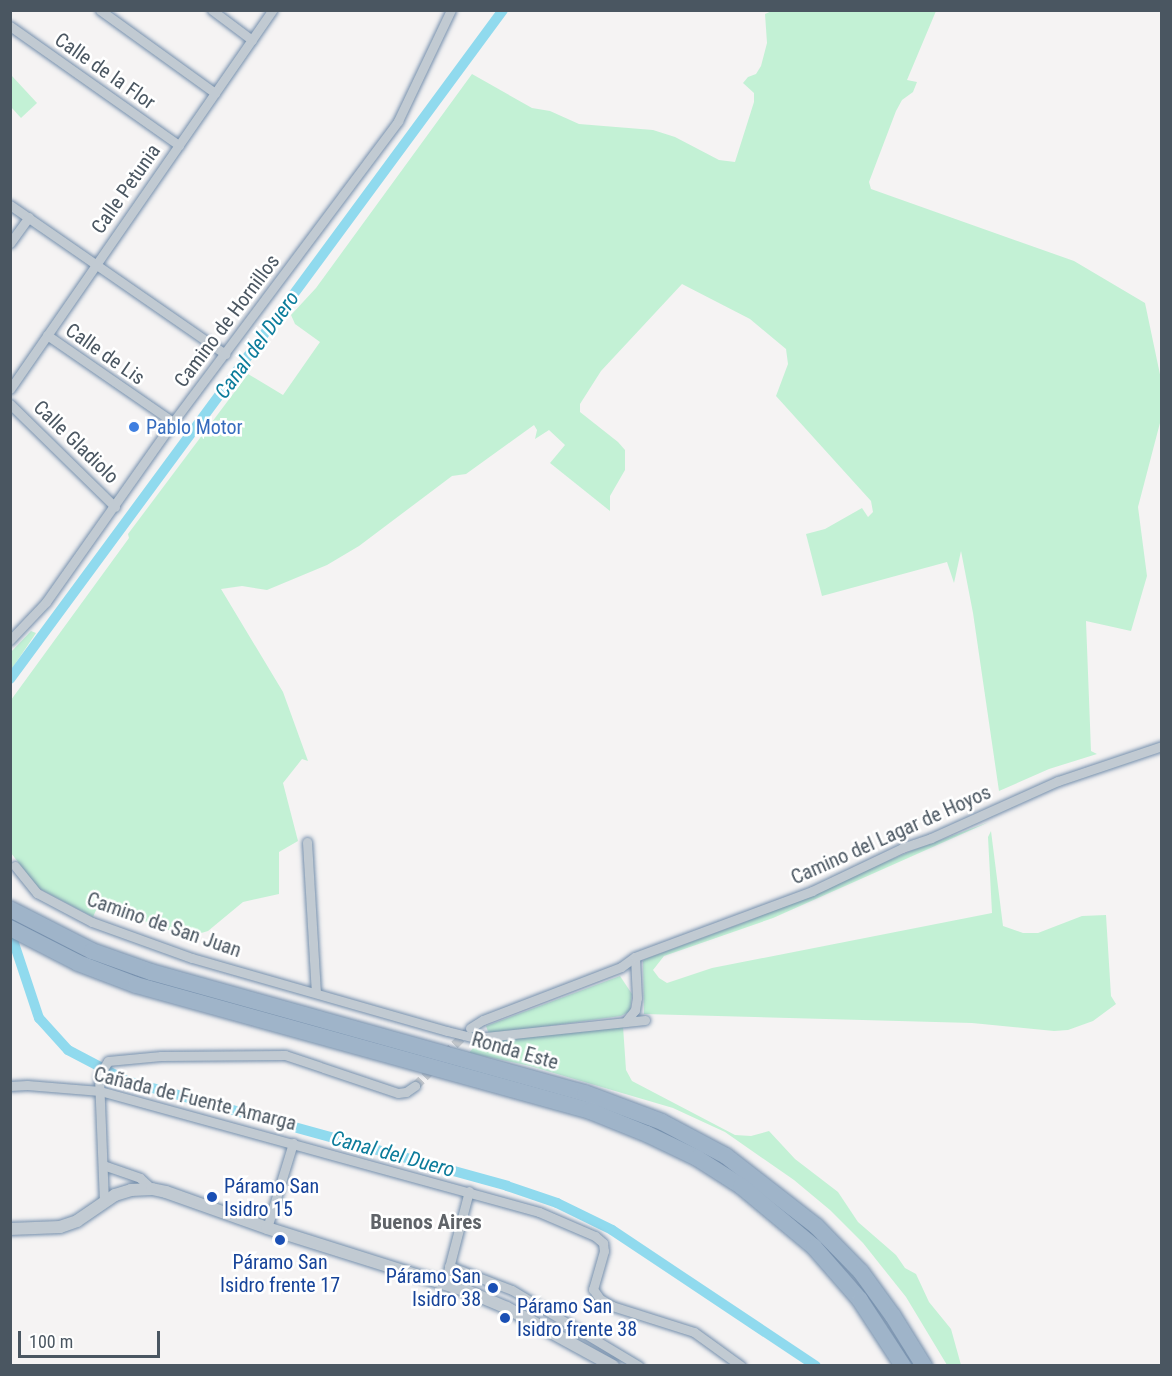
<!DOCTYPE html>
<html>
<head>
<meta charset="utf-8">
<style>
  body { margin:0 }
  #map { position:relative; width:1172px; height:1376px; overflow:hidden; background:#f5f3f3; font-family:"Roboto Condensed",sans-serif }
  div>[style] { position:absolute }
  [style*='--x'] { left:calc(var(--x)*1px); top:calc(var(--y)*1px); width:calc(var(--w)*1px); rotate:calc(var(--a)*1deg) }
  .green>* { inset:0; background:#c3f1d5 }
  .canal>* { height:10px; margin:-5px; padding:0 5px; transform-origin:5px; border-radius:5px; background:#90daee }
  .minor-tunnel>* { height:9px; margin-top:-4.5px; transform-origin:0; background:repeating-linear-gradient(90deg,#caccce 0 9px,transparent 0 13.5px) }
  .roads { filter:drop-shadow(0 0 2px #7690ad) drop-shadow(0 0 2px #7690ad) }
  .minor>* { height:9px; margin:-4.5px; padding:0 4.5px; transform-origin:4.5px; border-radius:4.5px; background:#c1cad2 }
  .tertiary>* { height:12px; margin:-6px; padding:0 6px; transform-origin:6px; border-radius:6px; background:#c1cad2 }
  .trunk>* { height:16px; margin:-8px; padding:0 8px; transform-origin:8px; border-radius:8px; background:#9fb4c9 }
  .dots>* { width:16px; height:16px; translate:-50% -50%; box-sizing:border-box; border:3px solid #fff; border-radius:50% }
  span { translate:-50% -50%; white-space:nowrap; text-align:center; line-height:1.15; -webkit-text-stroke:5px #fff; paint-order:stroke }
  .street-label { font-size:20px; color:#4a5661 }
  .shop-label { font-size:20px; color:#366cbe }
  .left { translate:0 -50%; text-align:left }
  .transit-label { font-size:20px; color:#164399 }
  .right { translate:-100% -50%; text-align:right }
  .water-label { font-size:21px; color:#0c7c9b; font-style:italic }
  .neighbourhood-label { font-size:21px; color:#5f6368; font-weight:700 }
  .frame { position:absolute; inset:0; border:12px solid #4a5661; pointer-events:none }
  .scale { position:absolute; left:18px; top:1331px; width:142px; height:27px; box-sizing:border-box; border:3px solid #4a5661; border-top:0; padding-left:8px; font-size:18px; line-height:21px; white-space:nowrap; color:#4a5661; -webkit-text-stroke:4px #fff; paint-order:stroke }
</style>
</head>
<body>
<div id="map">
  <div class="green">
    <i style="clip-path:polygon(774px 10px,936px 11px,907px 80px,917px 82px,913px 92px,902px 100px,896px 111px,869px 182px,871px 189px,1074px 261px,1145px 303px,1162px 384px,1161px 419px,1138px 507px,1147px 576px,1131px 631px,1086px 621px,1091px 751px,1097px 754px,1049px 769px,999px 791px,973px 613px,961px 551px,954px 583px,947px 562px,822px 596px,806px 534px,825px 529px,862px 508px,868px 517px,873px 512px,871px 501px,776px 396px,788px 364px,786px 349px,750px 319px,682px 284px,601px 371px,580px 404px,580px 412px,618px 442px,625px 450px,625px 470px,610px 496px,610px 511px,550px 463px,565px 445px,549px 430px,535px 439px,537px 430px,534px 425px,466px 474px,452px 476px,359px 546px,327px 565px,267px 590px,242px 586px,221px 589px,283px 692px,308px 761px,302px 759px,283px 783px,298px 841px,279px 852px,279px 894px,243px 902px,208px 931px,188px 937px,128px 915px,100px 901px,93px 917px,38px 888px,11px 853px,11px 700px,129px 538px,128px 534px,248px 374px,283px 395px,320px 342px,295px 324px,291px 315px,316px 288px,472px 74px,532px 108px,550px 111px,579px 124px,653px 130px,675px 137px,719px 160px,735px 162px,754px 102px,754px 93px,743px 83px,748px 77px,756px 74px,761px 66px,767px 43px,765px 14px)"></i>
    <i style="clip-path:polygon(12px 76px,37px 103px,21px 118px,11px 107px)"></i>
    <i style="clip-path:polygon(31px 631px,36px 633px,11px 670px,11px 652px)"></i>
    <i style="clip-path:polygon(989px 822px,773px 918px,664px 956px,653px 970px,659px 978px,667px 983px,712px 968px,992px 913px,988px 837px,991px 831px,1003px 926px,1023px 933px,1038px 933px,1082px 916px,1106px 915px,1111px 996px,1116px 1004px,1093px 1021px,1068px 1030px,1054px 1031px,972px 1023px,644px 1014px,643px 961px,645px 959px,748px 921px,911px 851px)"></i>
    <i style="clip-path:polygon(620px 976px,632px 994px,630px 1011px,621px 1016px,489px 1034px,486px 1026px)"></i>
    <i style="clip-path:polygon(623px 1026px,626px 1070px,632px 1081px,735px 1135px,751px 1136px,769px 1131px,795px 1159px,838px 1192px,858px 1222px,896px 1255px,905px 1268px,916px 1274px,929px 1302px,951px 1329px,961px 1365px,947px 1365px,906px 1297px,863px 1243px,830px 1210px,794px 1180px,725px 1132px,673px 1108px,530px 1066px,469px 1053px,480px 1039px)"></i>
  </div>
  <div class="canal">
    <i style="--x:10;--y:679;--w:831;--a:-53.61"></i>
    <i style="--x:10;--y:931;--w:92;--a:71.6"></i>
    <i style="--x:39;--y:1018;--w:43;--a:47.8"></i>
    <i style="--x:68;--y:1050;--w:67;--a:27.7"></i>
    <i style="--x:127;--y:1081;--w:394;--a:15.4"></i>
    <i style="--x:507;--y:1186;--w:53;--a:18.8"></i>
    <i style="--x:557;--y:1203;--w:61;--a:26.1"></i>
    <i style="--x:612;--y:1230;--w:245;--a:33.7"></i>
  </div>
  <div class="minor-tunnel">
    <i style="--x:445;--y:1054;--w:31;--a:-45"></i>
    <i style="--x:415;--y:1086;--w:27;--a:-45"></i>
  </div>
  <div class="roads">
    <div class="minor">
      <i style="--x:100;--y:10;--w:142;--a:35.8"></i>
      <i style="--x:212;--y:10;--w:50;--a:36.9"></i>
      <i style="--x:10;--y:26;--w:207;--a:35.2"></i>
      <i style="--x:10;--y:205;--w:262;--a:34.7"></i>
      <i style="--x:10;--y:243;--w:32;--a:-54"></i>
      <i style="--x:47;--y:335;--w:153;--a:34.6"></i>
      <i style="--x:10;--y:389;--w:461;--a:-55.3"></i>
      <i style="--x:10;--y:404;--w:147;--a:44.4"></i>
      <i style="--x:10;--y:640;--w:52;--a:-46.5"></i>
      <i style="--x:46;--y:602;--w:220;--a:-54.8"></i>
      <i style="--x:173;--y:422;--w:376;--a:-53.2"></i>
      <i style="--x:398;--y:121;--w:123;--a:-64.5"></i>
      <i style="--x:307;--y:842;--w:151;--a:86.6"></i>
      <i style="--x:15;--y:866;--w:35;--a:51"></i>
      <i style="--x:37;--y:893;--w:62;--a:27.8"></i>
      <i style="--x:92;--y:922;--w:106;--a:19.8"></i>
      <i style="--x:192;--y:958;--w:265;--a:16"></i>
      <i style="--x:447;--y:1031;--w:30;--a:14"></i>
      <i style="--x:476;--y:1038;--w:170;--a:-6.1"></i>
      <i style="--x:626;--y:1021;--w:14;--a:-51"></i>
      <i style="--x:635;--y:1010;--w:12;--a:-81"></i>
      <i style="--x:637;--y:998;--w:41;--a:-92.8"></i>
      <i style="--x:470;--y:1028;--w:15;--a:-32"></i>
      <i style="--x:483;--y:1020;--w:148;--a:-21"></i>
      <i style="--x:621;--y:967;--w:17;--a:-36"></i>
      <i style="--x:635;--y:957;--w:189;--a:-20.4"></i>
      <i style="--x:812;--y:891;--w:100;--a:-25.5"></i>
      <i style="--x:902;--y:848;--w:31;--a:-19"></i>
      <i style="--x:931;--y:838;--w:139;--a:-24.2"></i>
      <i style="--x:1058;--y:781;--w:110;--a:-18.6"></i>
      <i style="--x:10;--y:1086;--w:17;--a:-3"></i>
      <i style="--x:27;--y:1085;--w:73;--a:4.7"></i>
      <i style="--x:100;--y:1091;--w:455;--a:15.4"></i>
      <i style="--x:539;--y:1212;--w:61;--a:23.2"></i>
      <i style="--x:595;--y:1236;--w:11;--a:41"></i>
      <i style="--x:603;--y:1243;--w:8;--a:83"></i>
      <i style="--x:604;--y:1251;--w:40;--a:106"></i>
      <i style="--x:593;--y:1289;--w:12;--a:55"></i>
      <i style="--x:600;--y:1299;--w:14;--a:30"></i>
      <i style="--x:612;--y:1306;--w:86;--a:17.6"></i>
      <i style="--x:694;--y:1332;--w:58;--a:35.9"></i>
      <i style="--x:103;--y:1165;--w:39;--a:19"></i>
      <i style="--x:140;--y:1178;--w:16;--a:43"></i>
      <i style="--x:104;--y:1202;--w:126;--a:-92.3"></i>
      <i style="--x:99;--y:1076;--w:17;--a:-59"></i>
      <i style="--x:108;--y:1061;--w:53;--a:-5.4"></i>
      <i style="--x:161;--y:1056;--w:124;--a:-0.5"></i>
      <i style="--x:285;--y:1055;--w:119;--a:18.6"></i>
      <i style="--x:398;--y:1093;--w:8;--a:-7"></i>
      <i style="--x:406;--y:1092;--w:11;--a:-34"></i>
      <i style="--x:267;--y:1228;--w:89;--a:-73"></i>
      <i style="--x:449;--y:1266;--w:67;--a:20.9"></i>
      <i style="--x:512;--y:1290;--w:148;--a:30.9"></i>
      <i style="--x:445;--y:1283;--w:95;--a:-75.4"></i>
    </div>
    <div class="tertiary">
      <i style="--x:10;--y:1229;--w:50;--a:-2.3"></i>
      <i style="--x:60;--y:1227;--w:18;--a:-19"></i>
      <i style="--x:77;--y:1221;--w:46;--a:-34.4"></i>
      <i style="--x:115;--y:1195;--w:17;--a:-17"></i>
      <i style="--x:131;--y:1190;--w:21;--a:-3"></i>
      <i style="--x:152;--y:1189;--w:14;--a:12"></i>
      <i style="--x:166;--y:1192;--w:107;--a:19.6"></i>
      <i style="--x:267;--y:1228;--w:210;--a:17.5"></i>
      <i style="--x:467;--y:1291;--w:43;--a:23"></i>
      <i style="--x:507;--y:1308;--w:121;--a:28.7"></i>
    </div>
    <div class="trunk">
      <i style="--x:10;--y:909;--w:92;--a:27.1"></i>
      <i style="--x:92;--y:951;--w:63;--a:19.6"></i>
      <i style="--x:151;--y:972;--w:451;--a:15.6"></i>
      <i style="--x:585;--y:1093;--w:82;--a:20.6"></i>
      <i style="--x:662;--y:1122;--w:72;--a:28"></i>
      <i style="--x:726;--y:1156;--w:114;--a:37.9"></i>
      <i style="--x:816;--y:1226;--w:64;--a:45.6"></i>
      <i style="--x:861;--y:1272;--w:54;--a:54"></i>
      <i style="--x:893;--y:1316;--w:59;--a:58.2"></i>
      <i style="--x:10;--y:928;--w:76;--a:27.2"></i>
      <i style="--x:78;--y:963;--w:62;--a:20.8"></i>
      <i style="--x:136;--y:985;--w:471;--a:15.5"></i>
      <i style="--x:590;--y:1111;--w:61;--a:22"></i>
      <i style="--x:647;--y:1134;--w:55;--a:25.6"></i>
      <i style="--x:697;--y:1158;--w:52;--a:32.5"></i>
      <i style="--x:741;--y:1186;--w:95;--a:39.9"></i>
      <i style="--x:814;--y:1247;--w:70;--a:49"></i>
      <i style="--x:860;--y:1300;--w:79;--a:56.9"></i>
    </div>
  </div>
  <div class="dots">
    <i style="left:134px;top:427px;background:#3f7fe0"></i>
    <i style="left:212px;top:1197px;background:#1a4fb4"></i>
    <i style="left:280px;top:1240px;background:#1a4fb4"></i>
    <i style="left:493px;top:1288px;background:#1a4fb4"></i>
    <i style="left:505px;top:1318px;background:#1a4fb4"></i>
  </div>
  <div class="street-label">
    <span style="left:105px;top:71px;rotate:35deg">Calle de la Flor</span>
    <span style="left:126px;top:189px;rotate:-55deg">Calle Petunia</span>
    <span style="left:227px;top:321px;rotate:-53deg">Camino de Hornillos</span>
    <span style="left:105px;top:354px;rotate:35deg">Calle de Lis</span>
    <span style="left:76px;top:442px;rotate:44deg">Calle Gladiolo</span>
    <span style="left:891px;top:835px;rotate:-24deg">Camino del Lagar de Hoyos</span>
    <span style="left:164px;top:925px;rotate:19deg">Camino de San Juan</span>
    <span style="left:515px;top:1051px;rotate:16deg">Ronda Este</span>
    <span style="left:195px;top:1099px;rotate:14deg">Cañada de Fuente Amarga</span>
  </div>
  <div class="shop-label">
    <span class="left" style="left:146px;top:427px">Pablo Motor</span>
  </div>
  <div class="transit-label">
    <span class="left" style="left:224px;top:1198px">Páramo San<br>Isidro 15</span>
    <span style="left:280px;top:1274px">Páramo San<br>Isidro frente 17</span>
    <span class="right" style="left:481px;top:1288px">Páramo San<br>Isidro 38</span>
    <span class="left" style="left:517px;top:1318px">Páramo San<br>Isidro frente 38</span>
  </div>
  <div class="water-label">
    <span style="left:257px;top:345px;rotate:-54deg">Canal del Duero</span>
    <span style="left:393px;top:1154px;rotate:15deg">Canal del Duero</span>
  </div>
  <div class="neighbourhood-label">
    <span style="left:426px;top:1222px">Buenos Aires</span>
  </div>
  <div class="frame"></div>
  <div class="scale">100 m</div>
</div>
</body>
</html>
